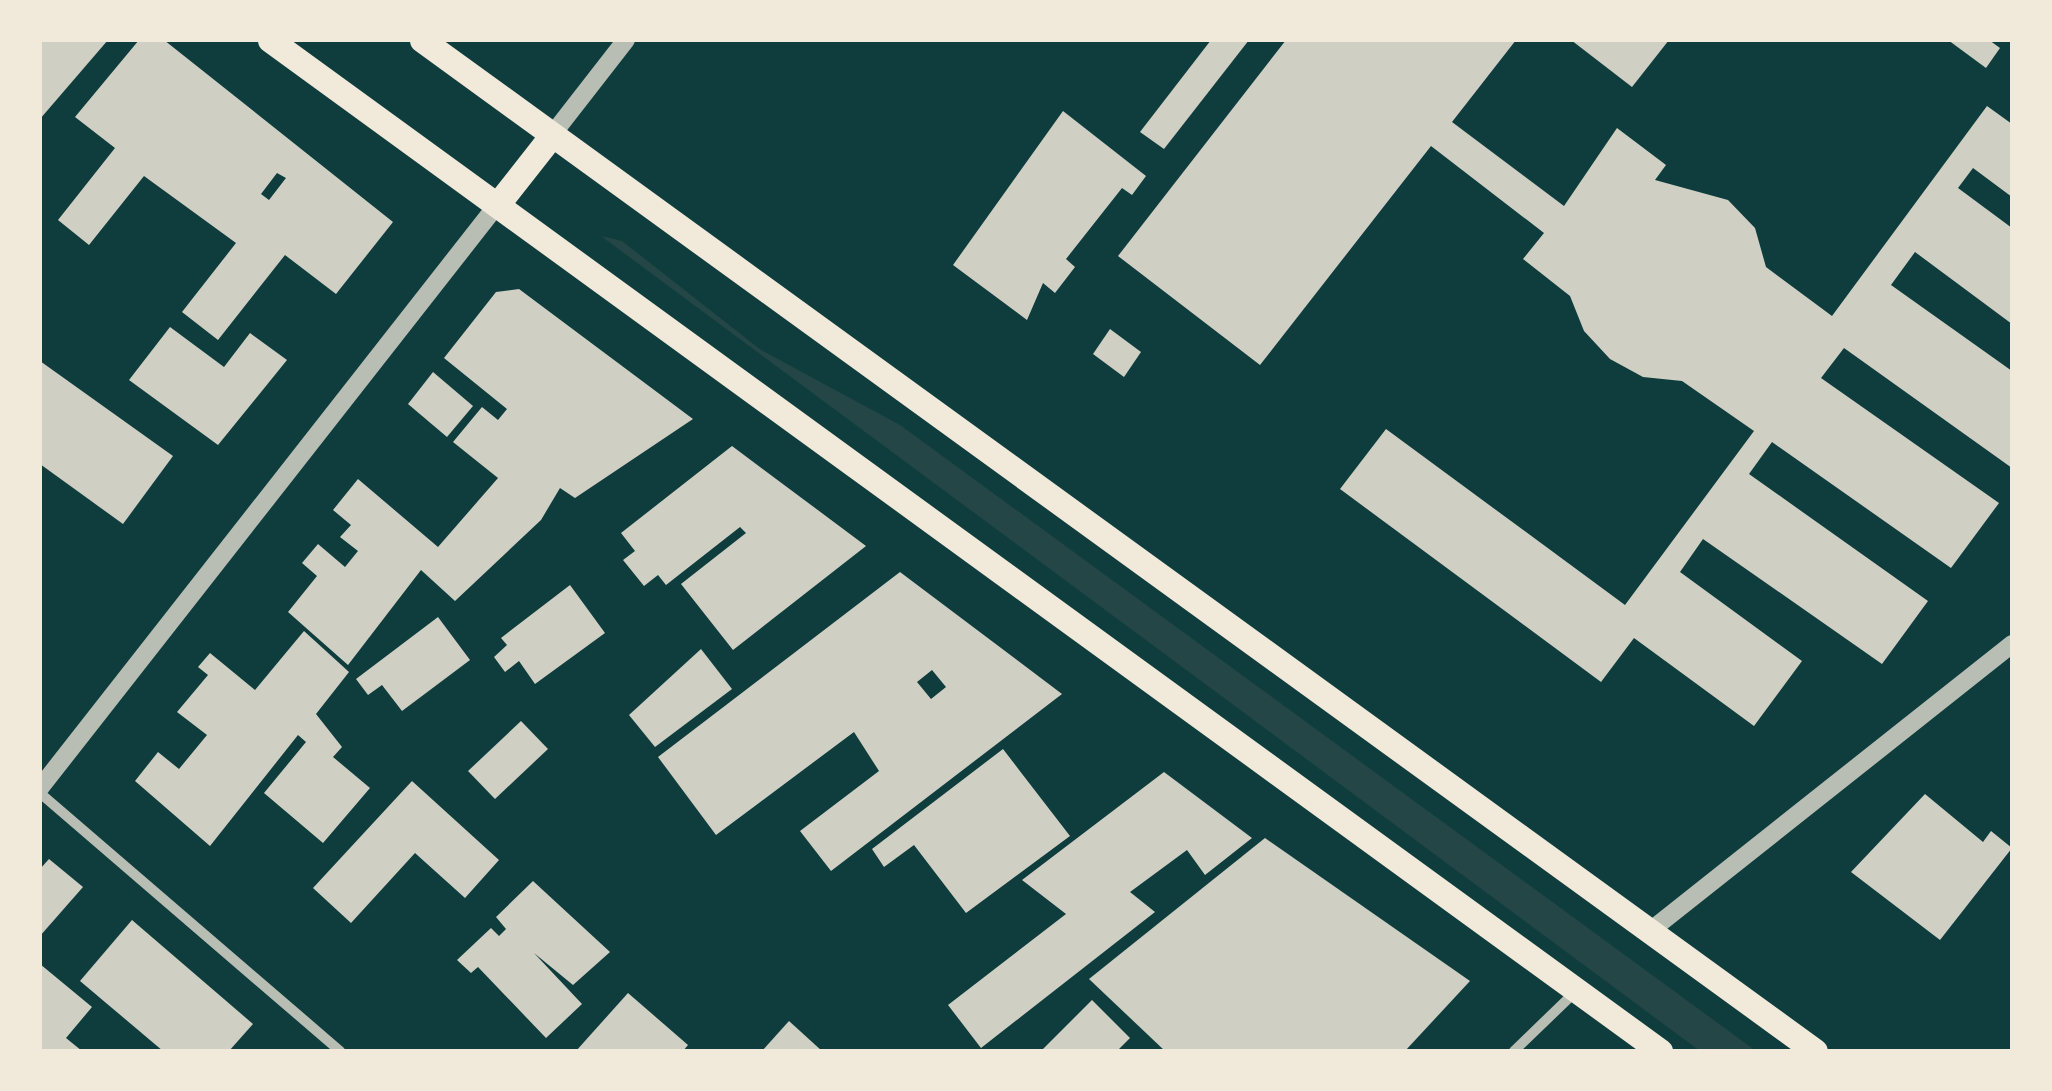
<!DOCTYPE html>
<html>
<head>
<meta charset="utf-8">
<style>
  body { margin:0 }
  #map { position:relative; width:2052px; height:1091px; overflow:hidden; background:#0f3d3e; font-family:"Fira Sans",sans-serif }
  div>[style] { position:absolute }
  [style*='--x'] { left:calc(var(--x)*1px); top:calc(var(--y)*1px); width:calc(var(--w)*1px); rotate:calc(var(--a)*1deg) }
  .green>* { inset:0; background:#244646 }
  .building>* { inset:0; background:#cfcfc3 }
  .minor>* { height:10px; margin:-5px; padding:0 5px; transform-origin:5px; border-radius:5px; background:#b8beb3 }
  .tertiary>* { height:18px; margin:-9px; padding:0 9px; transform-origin:9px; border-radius:9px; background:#b8beb3 }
  .primary>* { height:25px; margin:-12.5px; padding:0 12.5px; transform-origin:12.5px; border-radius:12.5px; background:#f1e9da }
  span { translate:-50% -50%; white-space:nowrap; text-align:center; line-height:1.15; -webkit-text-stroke:8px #f1e9da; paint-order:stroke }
  .frame { position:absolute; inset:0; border:42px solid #f1e9da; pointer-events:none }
</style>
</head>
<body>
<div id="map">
  <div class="green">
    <i style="clip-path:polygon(601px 236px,622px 241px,761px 350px,900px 425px,1756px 1051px,1700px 1051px)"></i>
  </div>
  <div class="building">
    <i style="clip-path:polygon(40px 40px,108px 40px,40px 119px)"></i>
    <i style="clip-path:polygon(evenodd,139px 40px,164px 40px,393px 222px,336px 294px,285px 255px,218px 340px,182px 312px,236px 243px,144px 176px,89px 245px,58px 220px,115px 148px,75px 117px,139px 40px,277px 173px,286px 178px,269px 200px,261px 194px,277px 173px)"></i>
    <i style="clip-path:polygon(1211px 40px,1249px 40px,1164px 149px,1140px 132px)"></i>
    <i style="clip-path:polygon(1286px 40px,1516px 40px,1452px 122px,1564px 206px,1617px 128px,1666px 165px,1655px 180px,1728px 200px,1755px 228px,1766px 267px,1832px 316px,1987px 106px,2012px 124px,2012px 197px,1973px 168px,1958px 188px,2012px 228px,2012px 324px,1915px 252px,1891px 285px,2012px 371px,2012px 468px,1844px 348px,1821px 378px,1999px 503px,1951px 568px,1772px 442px,1749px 474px,1928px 601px,1882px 664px,1703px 539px,1680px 572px,1802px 661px,1754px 726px,1634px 638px,1601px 682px,1340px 489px,1386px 429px,1625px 605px,1754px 431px,1682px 381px,1643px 377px,1610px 359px,1584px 331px,1570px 296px,1523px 259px,1544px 233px,1431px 146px,1260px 365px,1118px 256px)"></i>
    <i style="clip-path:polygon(1571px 40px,1669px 40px,1632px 87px)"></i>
    <i style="clip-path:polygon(1948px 40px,1989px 40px,2000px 48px,1986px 68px)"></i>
    <i style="clip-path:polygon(1063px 111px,1146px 176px,1132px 195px,1122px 188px,1066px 259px,1075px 267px,1055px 293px,1043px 283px,1027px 320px,953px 265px)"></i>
    <i style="clip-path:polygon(519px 289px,693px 419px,575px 498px,560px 488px,541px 520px,455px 601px,421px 570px,348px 665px,288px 612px,317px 576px,302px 563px,318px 544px,345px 567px,358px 551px,340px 537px,351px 525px,333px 510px,358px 479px,438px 547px,498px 478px,453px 442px,482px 407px,498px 420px,507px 409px,444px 358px,496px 292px)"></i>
    <i style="clip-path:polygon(170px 327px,224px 367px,250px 333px,287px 360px,218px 445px,129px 380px)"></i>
    <i style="clip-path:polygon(1110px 329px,1141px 352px,1124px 377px,1093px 354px)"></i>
    <i style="clip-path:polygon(40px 361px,173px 456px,123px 524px,40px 464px)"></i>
    <i style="clip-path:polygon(433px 372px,473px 406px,447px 437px,408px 404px)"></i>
    <i style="clip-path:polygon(732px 446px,866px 546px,733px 650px,681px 584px,746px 533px,740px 527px,666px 585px,658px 575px,644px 586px,623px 560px,635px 551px,621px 533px)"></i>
    <i style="clip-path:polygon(evenodd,900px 572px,1062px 694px,831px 871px,800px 831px,879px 771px,854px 732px,716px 835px,658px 757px,900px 572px,932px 670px,946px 687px,931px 699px,917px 682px,932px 670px)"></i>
    <i style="clip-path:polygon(570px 585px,605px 633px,535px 684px,519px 661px,505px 672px,494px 657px,507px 645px,501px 638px)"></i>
    <i style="clip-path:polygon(438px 617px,470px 660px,402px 711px,382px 685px,368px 695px,356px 679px)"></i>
    <i style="clip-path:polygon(304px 631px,349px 672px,316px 714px,342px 747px,333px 757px,370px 788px,323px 843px,264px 793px,306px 742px,298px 735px,210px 846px,135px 781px,158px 752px,179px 769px,207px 735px,177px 712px,208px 675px,198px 667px,210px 653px,255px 690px)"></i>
    <i style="clip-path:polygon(701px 649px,732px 689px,655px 747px,629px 715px)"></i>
    <i style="clip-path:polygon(521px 721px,548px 749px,495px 799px,468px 771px)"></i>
    <i style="clip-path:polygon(1003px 749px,1070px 836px,966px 913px,914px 845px,884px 867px,872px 849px)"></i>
    <i style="clip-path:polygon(1164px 772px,1252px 838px,1205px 875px,1187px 850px,1130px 892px,1155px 912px,981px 1048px,948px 1005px,1066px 914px,1022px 880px)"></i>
    <i style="clip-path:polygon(412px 781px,499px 860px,465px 898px,415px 853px,351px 923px,313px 888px)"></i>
    <i style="clip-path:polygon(1925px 794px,1983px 842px,1991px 831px,2012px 848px,1940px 940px,1851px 872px)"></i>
    <i style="clip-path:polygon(1265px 838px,1470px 981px,1405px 1051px,1165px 1051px,1089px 979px)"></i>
    <i style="clip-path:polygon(49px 859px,83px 887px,40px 936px,40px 869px)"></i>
    <i style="clip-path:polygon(533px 881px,610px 952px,573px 985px,534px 953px,582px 1004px,546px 1038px,478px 967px,471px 973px,457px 960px,491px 928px,499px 936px,506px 929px,496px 917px)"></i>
    <i style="clip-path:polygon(132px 920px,253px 1024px,229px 1051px,163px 1051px,80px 981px)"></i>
    <i style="clip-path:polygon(40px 964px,92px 1007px,66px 1038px,82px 1051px,40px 1051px)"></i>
    <i style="clip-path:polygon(628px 993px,688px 1045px,683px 1051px,576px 1051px)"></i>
    <i style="clip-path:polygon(1092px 1000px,1130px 1038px,1117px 1051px,1041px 1051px)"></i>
    <i style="clip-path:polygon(789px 1021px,822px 1051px,762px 1051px)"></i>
  </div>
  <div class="minor">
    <i style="--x:40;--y:793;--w:396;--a:40.7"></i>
    <i style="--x:1514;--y:1051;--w:83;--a:-44"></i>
  </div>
  <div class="tertiary">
    <i style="--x:552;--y:135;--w:120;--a:-52.1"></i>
    <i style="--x:40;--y:788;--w:741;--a:-51.91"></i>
    <i style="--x:1650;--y:931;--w:462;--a:-38.4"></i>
  </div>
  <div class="primary">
    <i style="--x:270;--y:40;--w:1719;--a:36.03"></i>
    <i style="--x:422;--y:40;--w:1721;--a:35.97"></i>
    <i style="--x:497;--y:205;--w:89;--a:-51.8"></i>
  </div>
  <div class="frame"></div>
</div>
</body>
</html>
